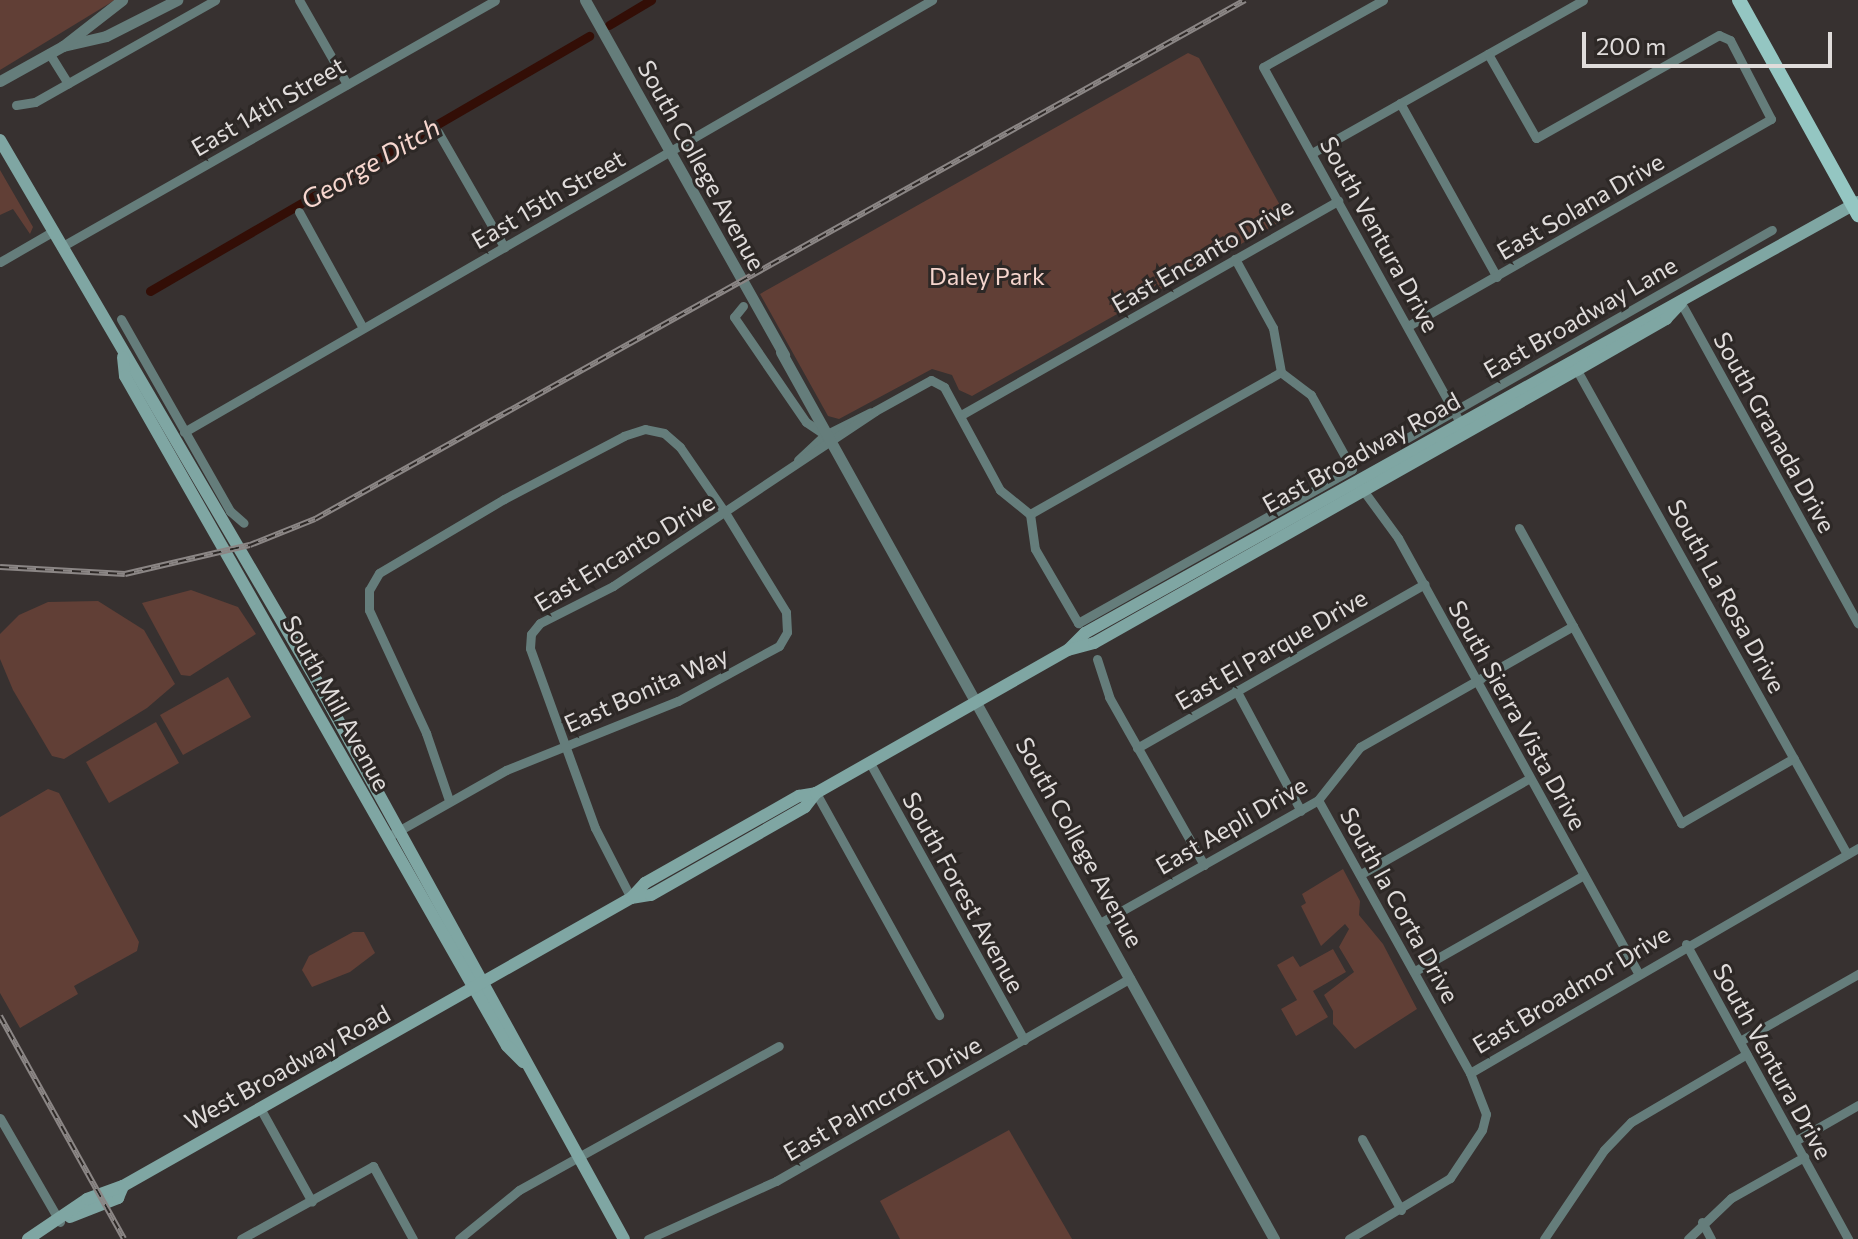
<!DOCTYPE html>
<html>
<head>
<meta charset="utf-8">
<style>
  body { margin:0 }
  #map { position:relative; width:1858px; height:1239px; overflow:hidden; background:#373130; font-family:Commissioner,sans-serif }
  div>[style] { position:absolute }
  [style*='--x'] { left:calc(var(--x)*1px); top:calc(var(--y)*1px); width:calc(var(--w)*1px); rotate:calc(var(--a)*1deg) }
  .green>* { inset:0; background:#613f36 }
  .canal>* { height:9px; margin:-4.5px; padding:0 4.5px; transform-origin:4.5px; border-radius:4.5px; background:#330e06 }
  .minor>* { height:9px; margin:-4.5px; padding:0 4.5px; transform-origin:4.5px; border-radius:4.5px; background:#657d7b }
  .tertiary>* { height:11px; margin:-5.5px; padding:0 5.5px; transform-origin:5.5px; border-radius:5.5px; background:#657d7b }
  .secondary>* { height:12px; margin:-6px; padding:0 6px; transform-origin:6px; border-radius:6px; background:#7fa6a3 }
  .primary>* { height:14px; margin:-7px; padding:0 7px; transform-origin:7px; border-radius:7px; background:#94c6c2 }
  .rail>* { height:6px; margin-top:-3px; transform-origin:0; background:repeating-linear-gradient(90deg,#2d2826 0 9px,#8b8685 0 18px); box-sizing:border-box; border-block:2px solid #8b8685 }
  span { translate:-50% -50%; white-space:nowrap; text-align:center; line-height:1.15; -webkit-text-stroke:6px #2d2826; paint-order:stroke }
  .street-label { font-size:24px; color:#e0dcdb }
  .park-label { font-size:24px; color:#f5d5cd }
  .water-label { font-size:26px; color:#f7d7cf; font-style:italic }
  .scale { position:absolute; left:1582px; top:32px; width:250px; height:36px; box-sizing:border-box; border:4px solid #e0dcdb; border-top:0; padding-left:10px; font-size:24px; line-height:28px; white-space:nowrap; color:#e0dcdb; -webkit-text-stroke:6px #2d2826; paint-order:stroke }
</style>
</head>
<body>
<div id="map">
  <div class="green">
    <i style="clip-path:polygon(0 0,115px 0,0 70px)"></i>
    <i style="clip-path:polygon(1188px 53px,1199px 58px,1287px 218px,972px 396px,959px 390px,952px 375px,932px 369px,839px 419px,828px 416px,760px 294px)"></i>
    <i style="clip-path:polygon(0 170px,33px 227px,30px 234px,13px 209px,0 215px)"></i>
    <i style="clip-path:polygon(191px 590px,238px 607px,256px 634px,190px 676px,181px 675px,142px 603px)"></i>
    <i style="clip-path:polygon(98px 601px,144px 630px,175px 684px,147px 708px,64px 759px,52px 756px,13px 690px,0 659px,0 634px,19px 615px,48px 602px)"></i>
    <i style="clip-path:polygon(228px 677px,251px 717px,183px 755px,160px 715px)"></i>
    <i style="clip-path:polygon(156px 722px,179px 763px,109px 803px,86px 762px)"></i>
    <i style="clip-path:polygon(48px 789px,59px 793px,139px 942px,137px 951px,74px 986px,78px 994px,20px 1028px,0 993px,0 817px)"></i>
    <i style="clip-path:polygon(1343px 869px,1360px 901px,1359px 915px,1383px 944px,1417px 1009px,1355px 1049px,1333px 1024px,1333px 1011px,1324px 995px,1354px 972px,1339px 947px,1349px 929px,1345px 924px,1321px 946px,1301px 906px,1306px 903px,1302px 894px)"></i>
    <i style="clip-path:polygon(353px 932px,364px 932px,375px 953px,350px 972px,312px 987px,302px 970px,309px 956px)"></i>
    <i style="clip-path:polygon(1333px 949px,1346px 972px,1313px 991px,1328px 1017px,1296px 1036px,1281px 1009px,1297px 1000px,1277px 965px,1293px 956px,1300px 967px)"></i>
    <i style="clip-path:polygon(1009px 1130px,1072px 1239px,900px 1239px,880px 1201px)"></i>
  </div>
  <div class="canal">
    <i style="--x:609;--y:25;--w:49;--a:-30.8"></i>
    <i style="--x:150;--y:291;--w:508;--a:-30.15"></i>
  </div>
  <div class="minor">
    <i style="--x:299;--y:0;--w:97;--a:60.3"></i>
    <i style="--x:1383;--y:0;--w:137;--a:150.8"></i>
    <i style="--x:1263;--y:67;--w:406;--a:61"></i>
    <i style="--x:49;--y:53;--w:36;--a:58"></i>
    <i style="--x:1400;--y:103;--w:199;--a:60.9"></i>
    <i style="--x:16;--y:105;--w:19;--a:-9"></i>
    <i style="--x:35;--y:102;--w:207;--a:-29.5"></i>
    <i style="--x:438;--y:132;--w:133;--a:60.1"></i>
    <i style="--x:1312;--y:153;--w:311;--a:-29.4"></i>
    <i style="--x:299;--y:212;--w:132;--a:61.1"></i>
    <i style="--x:61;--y:247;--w:499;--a:-29.6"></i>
    <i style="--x:0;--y:262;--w:60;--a:-30"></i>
    <i style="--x:1681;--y:303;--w:366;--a:61.1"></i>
    <i style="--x:743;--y:306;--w:14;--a:129"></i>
    <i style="--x:734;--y:317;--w:127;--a:55.6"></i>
    <i style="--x:806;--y:422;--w:23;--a:34"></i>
    <i style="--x:121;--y:319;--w:221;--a:60.4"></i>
    <i style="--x:230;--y:511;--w:18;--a:41"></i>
    <i style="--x:1408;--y:326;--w:418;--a:-29.7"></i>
    <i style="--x:1771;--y:119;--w:89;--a:-117.4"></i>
    <i style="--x:1730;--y:40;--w:12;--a:-156"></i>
    <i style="--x:1719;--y:35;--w:210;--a:150.6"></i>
    <i style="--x:1536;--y:138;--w:97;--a:-119.7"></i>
    <i style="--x:1574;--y:365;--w:560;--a:60.83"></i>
    <i style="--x:961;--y:415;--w:434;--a:-29.6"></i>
    <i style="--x:184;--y:432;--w:864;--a:-30.01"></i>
    <i style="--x:1407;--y:438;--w:420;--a:-29.7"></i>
    <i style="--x:798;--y:460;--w:37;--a:-43"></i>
    <i style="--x:825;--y:435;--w:51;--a:-26.6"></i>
    <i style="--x:1360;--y:486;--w:64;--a:53.8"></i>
    <i style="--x:1398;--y:538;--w:498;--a:61.1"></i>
    <i style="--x:1030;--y:514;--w:288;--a:-29.5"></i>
    <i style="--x:1519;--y:528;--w:337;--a:61.2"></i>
    <i style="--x:1681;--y:823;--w:130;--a:-29.9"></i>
    <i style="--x:1097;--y:659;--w:40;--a:72"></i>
    <i style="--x:1109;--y:697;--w:193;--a:60.5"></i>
    <i style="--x:1236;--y:690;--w:137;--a:61.8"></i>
    <i style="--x:1137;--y:748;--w:331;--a:-29.7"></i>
    <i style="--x:870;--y:763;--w:317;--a:60.9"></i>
    <i style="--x:816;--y:793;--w:254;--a:61"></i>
    <i style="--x:1318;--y:800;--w:312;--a:60.9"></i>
    <i style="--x:1470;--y:1073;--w:44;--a:68.7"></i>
    <i style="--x:1486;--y:1114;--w:16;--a:104"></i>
    <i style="--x:1482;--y:1130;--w:58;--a:123.7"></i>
    <i style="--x:1450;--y:1178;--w:118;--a:148.9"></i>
    <i style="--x:393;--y:834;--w:130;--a:-29.5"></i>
    <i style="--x:506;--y:770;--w:185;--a:-21.9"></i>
    <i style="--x:678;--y:701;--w:115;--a:-28.6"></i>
    <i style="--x:779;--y:646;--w:16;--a:-60"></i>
    <i style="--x:787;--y:632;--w:20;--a:-93"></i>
    <i style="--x:786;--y:612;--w:115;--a:-121.5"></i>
    <i style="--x:726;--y:514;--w:81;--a:-124.5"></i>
    <i style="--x:680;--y:447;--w:21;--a:-139"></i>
    <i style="--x:664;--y:433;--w:19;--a:-168"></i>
    <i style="--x:645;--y:429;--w:22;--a:162"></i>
    <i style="--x:624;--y:436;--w:136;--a:152.3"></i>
    <i style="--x:504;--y:499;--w:145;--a:149.4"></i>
    <i style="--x:379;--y:573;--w:20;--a:120"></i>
    <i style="--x:369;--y:590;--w:20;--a:90"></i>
    <i style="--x:369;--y:610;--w:136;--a:65.1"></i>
    <i style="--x:426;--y:733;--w:71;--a:71.1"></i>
    <i style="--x:1361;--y:874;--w:194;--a:-29.6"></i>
    <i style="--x:631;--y:898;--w:79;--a:-117.2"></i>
    <i style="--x:595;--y:828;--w:191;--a:-109.9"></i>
    <i style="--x:530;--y:648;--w:14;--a:-86"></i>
    <i style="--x:531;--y:634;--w:14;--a:-51"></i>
    <i style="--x:540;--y:623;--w:82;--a:-26.9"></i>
    <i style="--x:613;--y:586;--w:315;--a:-33.7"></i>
    <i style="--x:875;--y:411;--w:64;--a:-29"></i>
    <i style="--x:931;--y:380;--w:15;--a:28"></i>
    <i style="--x:944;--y:387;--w:117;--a:61.5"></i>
    <i style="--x:1000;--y:490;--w:38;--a:39"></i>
    <i style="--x:1030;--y:514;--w:35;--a:82"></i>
    <i style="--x:1035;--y:549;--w:86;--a:59.8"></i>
    <i style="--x:1078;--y:623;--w:314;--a:-29.3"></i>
    <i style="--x:1352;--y:469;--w:85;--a:-119"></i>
    <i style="--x:1311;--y:395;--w:38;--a:-143"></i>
    <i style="--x:1281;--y:372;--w:45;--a:-100.3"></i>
    <i style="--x:1273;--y:328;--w:79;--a:-118.8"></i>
    <i style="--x:1100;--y:923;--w:250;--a:-29.4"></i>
    <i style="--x:1318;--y:800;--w:68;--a:-51.6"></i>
    <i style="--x:1360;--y:747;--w:245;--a:-29.6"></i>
    <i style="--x:1686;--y:944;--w:337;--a:61.2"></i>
    <i style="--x:1415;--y:971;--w:194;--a:-29.6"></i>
    <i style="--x:1740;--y:1041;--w:136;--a:-29.6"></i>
    <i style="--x:1470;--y:1073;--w:449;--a:-30.1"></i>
    <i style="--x:260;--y:1108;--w:107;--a:61"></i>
    <i style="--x:0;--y:1118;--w:120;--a:60"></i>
    <i style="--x:1362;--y:1139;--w:81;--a:61.2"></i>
    <i style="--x:1795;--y:1141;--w:73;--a:-29.7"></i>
    <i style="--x:1702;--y:1222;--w:19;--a:62"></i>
    <i style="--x:241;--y:1239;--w:151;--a:-28.9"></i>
    <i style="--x:373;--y:1166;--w:83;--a:61.3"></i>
    <i style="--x:459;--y:1239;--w:77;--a:-39.2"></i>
    <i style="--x:519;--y:1190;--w:297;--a:-29"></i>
    <i style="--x:648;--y:1239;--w:141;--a:-24.4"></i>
    <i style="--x:776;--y:1181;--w:408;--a:-29.8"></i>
    <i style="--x:1544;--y:1239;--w:107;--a:-56"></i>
    <i style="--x:1604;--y:1150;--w:39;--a:-46"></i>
    <i style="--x:1631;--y:1122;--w:134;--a:-30.4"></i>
    <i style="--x:1688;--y:1239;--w:59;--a:-43.6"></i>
    <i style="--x:1731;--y:1198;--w:84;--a:-29.3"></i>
  </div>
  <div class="tertiary">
    <i style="--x:585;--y:0;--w:407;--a:60.7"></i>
    <i style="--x:63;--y:46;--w:44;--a:-13.1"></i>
    <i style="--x:106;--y:36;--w:80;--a:-26.9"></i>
    <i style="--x:0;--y:81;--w:72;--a:-29.1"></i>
    <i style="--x:63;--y:46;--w:75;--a:-37.9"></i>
    <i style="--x:781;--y:352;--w:1015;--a:60.93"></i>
  </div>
  <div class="secondary">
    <i style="--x:0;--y:140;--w:626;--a:59.66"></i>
    <i style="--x:316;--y:680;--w:638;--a:61.15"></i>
    <i style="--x:123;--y:357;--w:19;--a:84"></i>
    <i style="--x:125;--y:376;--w:771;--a:60.31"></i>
    <i style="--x:507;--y:1046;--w:23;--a:45"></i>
    <i style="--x:1069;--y:649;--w:23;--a:-45"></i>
    <i style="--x:1085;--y:633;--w:885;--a:-29.14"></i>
    <i style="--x:631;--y:898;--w:20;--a:-9"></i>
    <i style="--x:651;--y:895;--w:177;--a:-29.7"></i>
    <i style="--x:805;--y:807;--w:18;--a:-52"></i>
    <i style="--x:70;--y:1217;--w:52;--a:-21.6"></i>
    <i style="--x:118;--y:1198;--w:13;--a:-67"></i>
    <i style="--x:28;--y:1239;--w:71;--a:-34.1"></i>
    <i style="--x:87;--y:1199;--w:38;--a:-20"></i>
    <i style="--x:123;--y:1186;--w:584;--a:-29.55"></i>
    <i style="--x:631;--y:898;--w:21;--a:-47"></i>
    <i style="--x:645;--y:883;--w:177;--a:-29.5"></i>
    <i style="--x:799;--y:796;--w:17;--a:-10"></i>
    <i style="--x:816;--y:793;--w:290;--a:-29.6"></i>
    <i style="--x:1068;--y:650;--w:27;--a:-15"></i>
    <i style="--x:1094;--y:643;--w:555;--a:-29.48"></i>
    <i style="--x:1577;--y:370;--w:103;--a:-29.8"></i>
    <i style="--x:1666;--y:319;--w:22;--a:-47"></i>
  </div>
  <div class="primary">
    <i style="--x:1739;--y:0;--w:246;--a:61"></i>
  </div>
  <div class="rail">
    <i style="--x:0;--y:567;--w:125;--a:3.2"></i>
    <i style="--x:125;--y:574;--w:128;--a:-13.1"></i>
    <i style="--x:250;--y:545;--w:70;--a:-21.8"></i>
    <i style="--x:315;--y:519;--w:1065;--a:-29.16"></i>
    <i style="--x:0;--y:1016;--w:255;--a:60.9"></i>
  </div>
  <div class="street-label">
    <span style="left:268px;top:106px;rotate:-30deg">East 14th Street</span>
    <span style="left:702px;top:165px;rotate:61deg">South College Avenue</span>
    <span style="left:548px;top:199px;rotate:-30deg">East 15th Street</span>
    <span style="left:1580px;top:206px;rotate:-30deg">East Solana Drive</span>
    <span style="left:1380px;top:234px;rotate:61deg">South Ventura Drive</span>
    <span style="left:1202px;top:255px;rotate:-30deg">East Encanto Drive</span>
    <span style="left:1580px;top:317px;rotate:-30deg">East Broadway Lane</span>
    <span style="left:1775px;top:432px;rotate:61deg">South Granada Drive</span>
    <span style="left:1361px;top:452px;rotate:-29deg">East Broadway Road</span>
    <span style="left:624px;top:552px;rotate:-31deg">East Encanto Drive</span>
    <span style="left:1727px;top:596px;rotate:61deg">South La Rosa Drive</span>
    <span style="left:1271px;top:649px;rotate:-30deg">East El Parque Drive</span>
    <span style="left:646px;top:689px;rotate:-24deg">East Bonita Way</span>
    <span style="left:337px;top:703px;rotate:61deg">South Mill Avenue</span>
    <span style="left:1518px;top:715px;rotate:61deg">South Sierra Vista Drive</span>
    <span style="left:1231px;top:825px;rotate:-30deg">East Aepli Drive</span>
    <span style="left:1080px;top:842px;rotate:61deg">South College Avenue</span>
    <span style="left:964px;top:892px;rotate:61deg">South Forest Avenue</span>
    <span style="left:1400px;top:905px;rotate:61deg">South la Corta Drive</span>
    <span style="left:1571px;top:989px;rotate:-31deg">East Broadmor Drive</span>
    <span style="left:1773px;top:1061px;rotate:61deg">South Ventura Drive</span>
    <span style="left:287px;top:1067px;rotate:-29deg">West Broadway Road</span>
    <span style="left:882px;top:1098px;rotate:-30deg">East Palmcroft Drive</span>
  </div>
  <div class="park-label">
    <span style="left:987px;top:276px">Daley Park</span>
  </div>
  <div class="water-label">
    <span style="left:370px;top:163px;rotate:-30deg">George Ditch</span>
  </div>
  <div class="scale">200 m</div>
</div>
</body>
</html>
